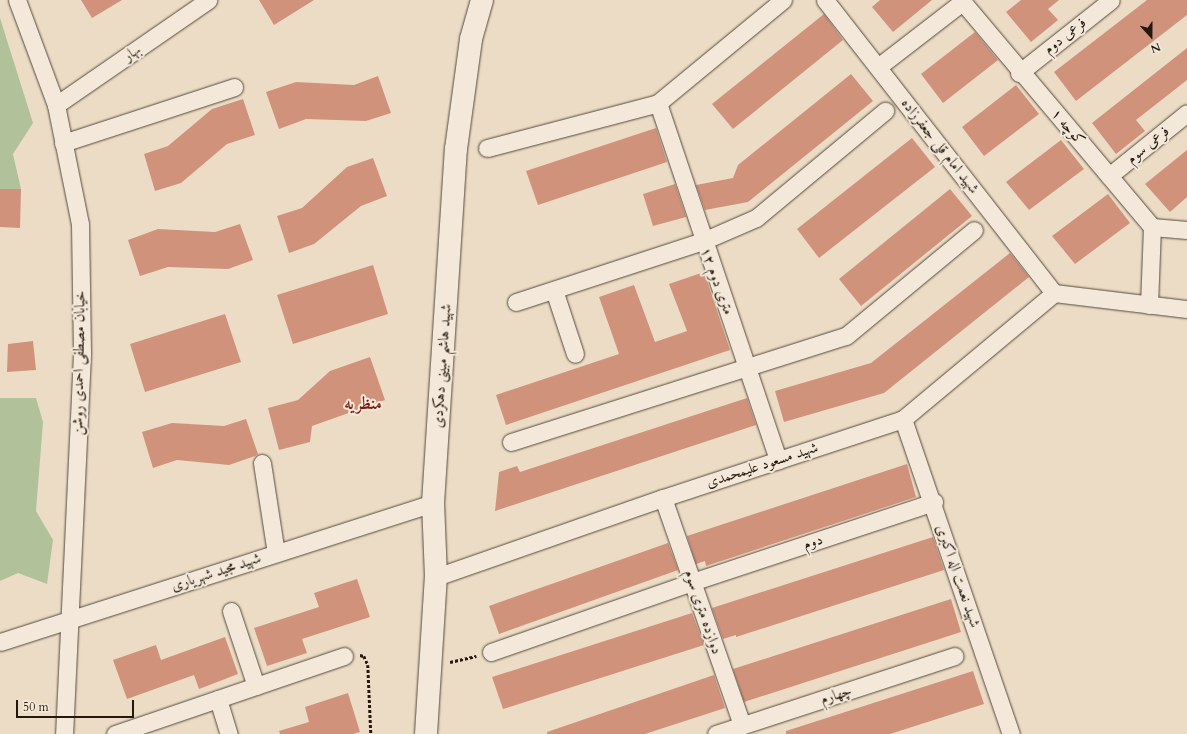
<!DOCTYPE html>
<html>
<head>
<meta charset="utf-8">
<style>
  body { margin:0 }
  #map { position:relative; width:1187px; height:734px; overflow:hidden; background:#ecdcc5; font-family:Cardo,Amiri,serif }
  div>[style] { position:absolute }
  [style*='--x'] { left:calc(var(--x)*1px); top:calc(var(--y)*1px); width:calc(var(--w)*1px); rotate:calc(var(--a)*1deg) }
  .green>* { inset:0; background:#b1c29a }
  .building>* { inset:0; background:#d1927c }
  .path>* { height:2.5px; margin-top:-1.25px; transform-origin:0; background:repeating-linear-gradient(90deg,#22180e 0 3px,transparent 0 5px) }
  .roads { filter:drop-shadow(0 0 1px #54493c) drop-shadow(0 0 1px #54493c) }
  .minor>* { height:17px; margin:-8.5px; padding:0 8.5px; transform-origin:8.5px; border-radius:8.5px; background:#f3e8d9 }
  .secondary>* { height:22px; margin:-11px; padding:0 11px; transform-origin:11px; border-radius:11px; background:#f3e8d9 }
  span { translate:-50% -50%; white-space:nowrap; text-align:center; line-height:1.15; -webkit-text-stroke:4px #f3e8d9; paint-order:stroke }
  .street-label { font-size:15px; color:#22180e }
  .quarter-label { font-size:17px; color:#7a1f14; font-weight:700 }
  .north { position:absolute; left:1131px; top:16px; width:40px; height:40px; -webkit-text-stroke:3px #f3e8d9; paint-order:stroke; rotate:159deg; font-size:11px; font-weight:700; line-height:16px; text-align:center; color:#22180e }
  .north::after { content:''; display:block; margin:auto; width:14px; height:18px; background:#22180e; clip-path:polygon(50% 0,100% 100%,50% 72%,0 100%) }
  .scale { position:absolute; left:16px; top:700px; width:118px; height:18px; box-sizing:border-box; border:2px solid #22180e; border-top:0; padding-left:5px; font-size:12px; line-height:14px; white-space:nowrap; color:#22180e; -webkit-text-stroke:3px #f3e8d9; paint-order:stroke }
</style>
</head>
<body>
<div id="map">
  <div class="green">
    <i style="clip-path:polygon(0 18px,33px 123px,13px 154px,21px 189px,0 190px)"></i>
    <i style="clip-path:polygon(0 398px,36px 398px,43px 422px,36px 511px,53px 540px,47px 584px,18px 573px,0 581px)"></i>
  </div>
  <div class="building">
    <i style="clip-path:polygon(81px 0,122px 0,92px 18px)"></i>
    <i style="clip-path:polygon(259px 0,314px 0,274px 25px)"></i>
    <i style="clip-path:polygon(880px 0,932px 0,893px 32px,872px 7px)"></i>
    <i style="clip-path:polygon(1021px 0,1059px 0,1048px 9px,1058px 20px,1031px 42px,1006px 12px)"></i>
    <i style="clip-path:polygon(1147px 0,1187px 0,1187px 15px,1076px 101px,1054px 72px)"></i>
    <i style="clip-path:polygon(824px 14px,843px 40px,733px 129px,712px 104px)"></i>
    <i style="clip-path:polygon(975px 32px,998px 60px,943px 103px,921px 74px)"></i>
    <i style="clip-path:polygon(1187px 48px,1187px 80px,1136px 120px,1145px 131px,1116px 154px,1092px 123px)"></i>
    <i style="clip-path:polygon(851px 74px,873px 101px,748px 202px,705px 210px,696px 185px,733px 178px,738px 165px)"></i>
    <i style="clip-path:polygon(378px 76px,391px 113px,366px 121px,306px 119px,279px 129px,266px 92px,296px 82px,354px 85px)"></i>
    <i style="clip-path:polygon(1016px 85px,1039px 114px,984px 156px,962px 127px)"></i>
    <i style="clip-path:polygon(243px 99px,255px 135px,227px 144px,181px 183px,155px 191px,144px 154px,168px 146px,212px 109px)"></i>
    <i style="clip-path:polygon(656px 128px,667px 162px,538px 205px,526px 171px)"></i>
    <i style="clip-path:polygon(912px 138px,935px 167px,819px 258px,797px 229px)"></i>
    <i style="clip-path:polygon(1061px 140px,1084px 169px,1029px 210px,1006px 182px)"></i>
    <i style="clip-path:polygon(1187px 150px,1187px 197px,1170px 212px,1145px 184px)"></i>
    <i style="clip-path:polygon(373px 158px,387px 196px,361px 206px,314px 244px,289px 253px,277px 216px,302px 208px,347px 167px)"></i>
    <i style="clip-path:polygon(675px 184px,686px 217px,653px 226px,643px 194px)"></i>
    <i style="clip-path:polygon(0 189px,21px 189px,20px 228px,0 227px)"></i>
    <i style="clip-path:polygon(950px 189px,972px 216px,861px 306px,839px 279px)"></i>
    <i style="clip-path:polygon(1108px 194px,1130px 223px,1075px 264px,1052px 236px)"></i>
    <i style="clip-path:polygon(240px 224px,253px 260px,228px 269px,168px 267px,140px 276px,128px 240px,158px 229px,215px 232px)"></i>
    <i style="clip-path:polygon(1010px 253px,1029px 277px,884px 393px,784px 422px,775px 391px,871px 363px)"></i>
    <i style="clip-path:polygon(373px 265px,388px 314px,293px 344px,277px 295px)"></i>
    <i style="clip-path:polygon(704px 272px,730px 350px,506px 425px,496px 395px,619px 354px,599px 297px,634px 285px,655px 342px,687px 331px,669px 284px)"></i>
    <i style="clip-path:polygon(225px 314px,241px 362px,145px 392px,130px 344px)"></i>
    <i style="clip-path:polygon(33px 341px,36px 370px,7px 372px,8px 344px)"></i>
    <i style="clip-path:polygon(370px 357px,385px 400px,312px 426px,310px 442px,279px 450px,268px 408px,298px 400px,330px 371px)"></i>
    <i style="clip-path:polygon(747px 398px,756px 425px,495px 511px,499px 472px,517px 466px,520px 472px)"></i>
    <i style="clip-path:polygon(246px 419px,258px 454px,255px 456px,229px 465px,177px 460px,153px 468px,142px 432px,172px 423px,224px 426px)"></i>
    <i style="clip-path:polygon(907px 464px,916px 497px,706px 566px,705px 561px,696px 564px,687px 536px)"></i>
    <i style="clip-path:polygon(933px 537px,944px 570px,736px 637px,736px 635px,723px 639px,712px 608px)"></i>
    <i style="clip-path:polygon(668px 543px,678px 570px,499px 634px,489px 606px)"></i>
    <i style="clip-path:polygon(357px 579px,370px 617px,302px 639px,307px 653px,267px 666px,254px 628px,319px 607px,314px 593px)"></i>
    <i style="clip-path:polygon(951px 599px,961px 632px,744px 702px,733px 669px)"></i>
    <i style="clip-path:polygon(692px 613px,704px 645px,503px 709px,492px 677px)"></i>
    <i style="clip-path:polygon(225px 637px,238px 674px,199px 689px,194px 675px,127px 699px,113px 660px,156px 645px,161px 660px)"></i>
    <i style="clip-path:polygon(973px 671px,984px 704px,890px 734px,786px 734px,786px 731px)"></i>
    <i style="clip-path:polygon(714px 675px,725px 708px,645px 734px,547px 734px,547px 732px)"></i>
    <i style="clip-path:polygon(348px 693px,360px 732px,353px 734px,280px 734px,279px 731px,309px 722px,305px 707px)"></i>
  </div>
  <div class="path">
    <i style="--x:360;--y:655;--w:4;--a:14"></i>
    <i style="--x:364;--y:656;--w:10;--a:66"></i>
    <i style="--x:368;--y:665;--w:69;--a:87.5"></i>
    <i style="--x:450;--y:662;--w:27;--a:-13"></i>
  </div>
  <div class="roads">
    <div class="minor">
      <i style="--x:17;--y:0;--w:112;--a:69.6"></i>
      <i style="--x:56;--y:105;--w:121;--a:78.6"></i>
      <i style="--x:80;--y:224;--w:130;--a:89.1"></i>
      <i style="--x:82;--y:354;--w:380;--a:92.7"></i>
      <i style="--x:825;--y:0;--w:372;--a:52"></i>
      <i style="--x:961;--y:0;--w:297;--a:49.9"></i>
      <i style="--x:1152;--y:227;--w:35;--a:5"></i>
      <i style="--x:878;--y:67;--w:106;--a:-37.7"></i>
      <i style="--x:1019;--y:73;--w:117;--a:-38.4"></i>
      <i style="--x:658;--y:103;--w:377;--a:71.4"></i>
      <i style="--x:56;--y:105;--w:185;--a:-34.6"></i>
      <i style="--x:63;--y:143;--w:180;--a:-18.1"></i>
      <i style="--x:487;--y:148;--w:177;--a:-14.7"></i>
      <i style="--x:658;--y:103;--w:162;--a:-39.5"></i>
      <i style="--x:1109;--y:176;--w:100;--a:-38.9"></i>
      <i style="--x:554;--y:290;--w:67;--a:71.8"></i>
      <i style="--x:1054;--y:293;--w:134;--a:6.9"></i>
      <i style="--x:516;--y:302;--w:197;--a:-18.1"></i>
      <i style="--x:703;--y:241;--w:58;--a:-23.5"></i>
      <i style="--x:756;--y:218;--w:168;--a:-39.7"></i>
      <i style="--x:1149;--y:305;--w:78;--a:-87.8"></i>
      <i style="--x:903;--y:419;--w:333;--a:71.1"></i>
      <i style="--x:511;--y:442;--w:351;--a:-17.6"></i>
      <i style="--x:846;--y:336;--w:166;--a:-39.6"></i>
      <i style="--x:262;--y:463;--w:91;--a:81.2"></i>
      <i style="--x:663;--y:498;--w:240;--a:70.8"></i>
      <i style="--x:436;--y:577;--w:240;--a:-19.2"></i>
      <i style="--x:663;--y:498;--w:253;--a:-18.2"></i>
      <i style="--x:903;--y:419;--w:197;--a:-39.8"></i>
      <i style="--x:231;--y:611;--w:79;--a:71.6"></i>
      <i style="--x:0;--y:642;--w:455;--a:-17.8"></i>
      <i style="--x:491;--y:652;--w:213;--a:-19.2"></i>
      <i style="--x:692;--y:582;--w:255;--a:-18.3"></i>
      <i style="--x:218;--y:699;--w:37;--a:73"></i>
      <i style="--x:115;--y:734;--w:242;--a:-18.8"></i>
      <i style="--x:716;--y:734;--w:251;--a:-18.1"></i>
    </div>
    <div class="secondary">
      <i style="--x:426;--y:734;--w:157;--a:-86.4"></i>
      <i style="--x:436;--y:577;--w:74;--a:-92.3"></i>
      <i style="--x:433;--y:503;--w:355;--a:-86.3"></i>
      <i style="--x:456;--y:149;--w:111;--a:-82.2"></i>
      <i style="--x:471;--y:39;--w:41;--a:-74.2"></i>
    </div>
  </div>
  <div class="street-label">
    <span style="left:1065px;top:36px;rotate:-38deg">فرعی دوم</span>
    <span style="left:132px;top:53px;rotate:-35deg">بهار</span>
    <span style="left:1068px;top:127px;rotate:49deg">کوچه ۱</span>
    <span style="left:1148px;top:145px;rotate:-39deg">فرعی سوم</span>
    <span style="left:940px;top:146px;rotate:52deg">شهید امام قلی جعفرزاده</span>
    <span style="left:717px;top:281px;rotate:70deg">۱۲ متری دوم</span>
    <span style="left:79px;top:363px;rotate:-89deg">خیابان مصطفی احمدی روشن</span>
    <span style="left:442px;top:366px;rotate:-86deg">شهید هاشم مبینی دهکردی</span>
    <span style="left:762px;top:465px;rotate:-18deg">شهید مسعود علیمحمدی</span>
    <span style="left:813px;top:542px;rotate:-18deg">دوم</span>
    <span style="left:216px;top:572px;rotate:-18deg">شهید مجید شهریاری</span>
    <span style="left:958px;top:576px;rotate:71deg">شهید نعمت اله اکبری</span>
    <span style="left:703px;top:612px;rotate:71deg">دوازده متری سوم</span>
    <span style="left:836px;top:695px;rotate:-18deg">چهارم</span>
  </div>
  <div class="quarter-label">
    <span style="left:363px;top:404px">منظریه</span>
  </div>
  <div class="north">N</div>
  <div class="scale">50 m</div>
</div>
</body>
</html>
